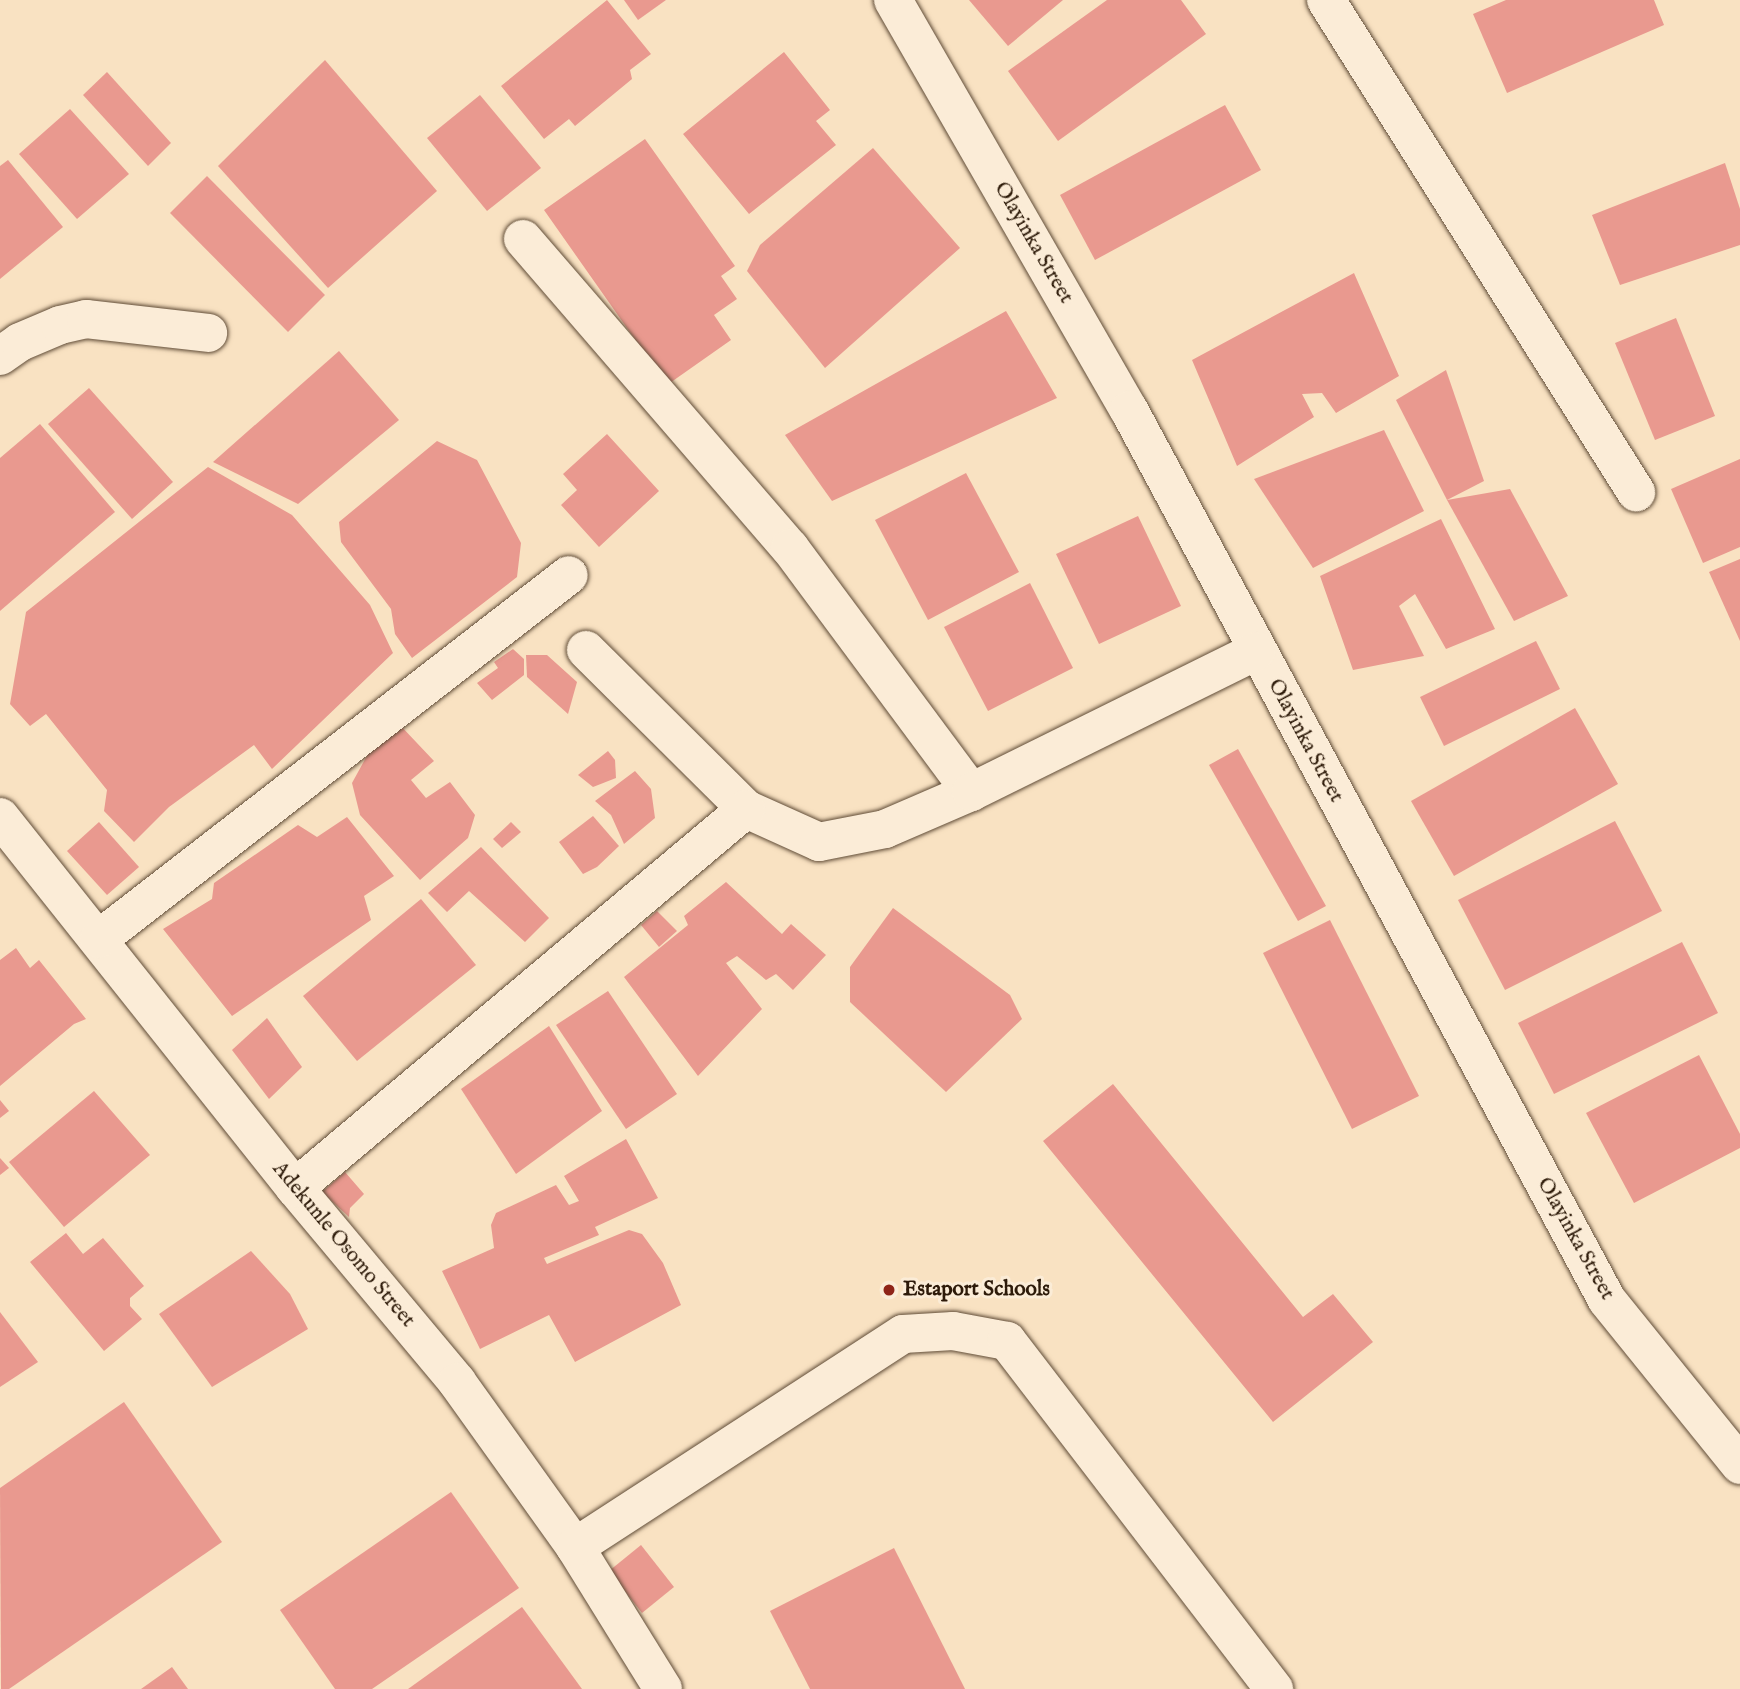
<!DOCTYPE html>
<html>
<head>
<meta charset="utf-8">
<style>
  body { margin:0 }
  #map { position:relative; width:1740px; height:1689px; overflow:hidden; background:#f9e2c2; font-family:"IM FELL English",serif }
  div>[style] { position:absolute }
  [style*='--x'] { left:calc(var(--x)*1px); top:calc(var(--y)*1px); width:calc(var(--w)*1px); rotate:calc(var(--a)*1deg) }
  .building>* { inset:0; background:#e9998f }
  .roads { filter:drop-shadow(0 0 2px #604c37) drop-shadow(0 0 2px #604c37) }
  .minor>* { height:38px; margin:-19px; padding:0 19px; transform-origin:19px; border-radius:19px; background:#fbecd7 }
  .dots>* { width:19px; height:19px; translate:-50% -50%; box-sizing:border-box; border:4px solid #fbecd7; border-radius:50% }
  span { translate:-50% -50%; white-space:nowrap; text-align:center; line-height:1.15; -webkit-text-stroke:6px #fbecd7; paint-order:stroke }
  .street-label { font-size:21px; color:#2d1a09 }
  .poi-label { font-size:21px; color:#2d1a09; font-weight:700 }
  .left { translate:0 -50%; text-align:left }
</style>
</head>
<body>
<div id="map">
  <div class="building">
    <i style="clip-path:polygon(607px 0,651px 54px,630px 70px,632px 79px,575px 126px,569px 119px,544px 139px,501px 86px)"></i>
    <i style="clip-path:polygon(624px 0,666px 0,638px 20px)"></i>
    <i style="clip-path:polygon(969px 0,1063px 0,1008px 46px)"></i>
    <i style="clip-path:polygon(1107px 0,1181px 0,1206px 34px,1058px 141px,1008px 71px)"></i>
    <i style="clip-path:polygon(1506px 0,1654px 0,1664px 25px,1507px 93px,1473px 14px)"></i>
    <i style="clip-path:polygon(784px 52px,830px 110px,816px 121px,836px 145px,749px 214px,683px 134px)"></i>
    <i style="clip-path:polygon(325px 60px,437px 191px,328px 288px,218px 166px)"></i>
    <i style="clip-path:polygon(107px 72px,171px 143px,148px 166px,83px 95px)"></i>
    <i style="clip-path:polygon(480px 95px,541px 168px,487px 211px,427px 138px)"></i>
    <i style="clip-path:polygon(1225px 105px,1261px 170px,1095px 260px,1060px 195px)"></i>
    <i style="clip-path:polygon(70px 109px,129px 174px,77px 219px,19px 154px)"></i>
    <i style="clip-path:polygon(645px 139px,735px 266px,721px 276px,737px 299px,714px 315px,731px 340px,667px 385px,544px 210px)"></i>
    <i style="clip-path:polygon(873px 148px,960px 248px,825px 368px,747px 271px,760px 245px)"></i>
    <i style="clip-path:polygon(8px 160px,63px 227px,0 279px,0 166px)"></i>
    <i style="clip-path:polygon(1725px 163px,1740px 209px,1740px 245px,1620px 285px,1592px 215px)"></i>
    <i style="clip-path:polygon(207px 176px,325px 295px,288px 332px,170px 213px)"></i>
    <i style="clip-path:polygon(1354px 273px,1399px 376px,1336px 413px,1322px 393px,1302px 394px,1314px 417px,1237px 466px,1192px 360px)"></i>
    <i style="clip-path:polygon(1006px 311px,1057px 398px,832px 501px,785px 435px)"></i>
    <i style="clip-path:polygon(1676px 318px,1715px 416px,1655px 440px,1615px 343px)"></i>
    <i style="clip-path:polygon(339px 351px,399px 420px,298px 504px,213px 462px)"></i>
    <i style="clip-path:polygon(1446px 370px,1484px 481px,1447px 500px,1396px 400px)"></i>
    <i style="clip-path:polygon(89px 388px,173px 482px,132px 519px,48px 424px)"></i>
    <i style="clip-path:polygon(40px 424px,115px 512px,0 611px,0 458px)"></i>
    <i style="clip-path:polygon(1384px 430px,1424px 511px,1313px 568px,1254px 479px)"></i>
    <i style="clip-path:polygon(607px 434px,659px 491px,599px 547px,561px 505px,577px 490px,563px 474px)"></i>
    <i style="clip-path:polygon(437px 441px,477px 460px,521px 543px,517px 577px,412px 658px,395px 634px,391px 609px,341px 542px,339px 522px)"></i>
    <i style="clip-path:polygon(1740px 459px,1740px 547px,1703px 563px,1671px 489px)"></i>
    <i style="clip-path:polygon(208px 467px,292px 515px,370px 605px,393px 653px,272px 769px,254px 745px,169px 807px,134px 842px,104px 811px,107px 790px,46px 714px,30px 726px,10px 704px,26px 612px)"></i>
    <i style="clip-path:polygon(966px 473px,1019px 572px,928px 620px,875px 520px)"></i>
    <i style="clip-path:polygon(1510px 489px,1568px 596px,1514px 621px,1447px 500px)"></i>
    <i style="clip-path:polygon(1138px 516px,1181px 606px,1099px 644px,1056px 554px)"></i>
    <i style="clip-path:polygon(1441px 519px,1495px 629px,1446px 649px,1415px 594px,1399px 606px,1424px 656px,1353px 670px,1320px 576px)"></i>
    <i style="clip-path:polygon(1740px 559px,1740px 641px,1709px 572px)"></i>
    <i style="clip-path:polygon(1030px 583px,1073px 668px,988px 711px,944px 627px)"></i>
    <i style="clip-path:polygon(1536px 641px,1560px 689px,1444px 746px,1420px 697px)"></i>
    <i style="clip-path:polygon(513px 649px,524px 659px,524px 675px,492px 700px,477px 683px,498px 668px,494px 662px)"></i>
    <i style="clip-path:polygon(526px 655px,547px 655px,577px 682px,568px 714px,527px 677px)"></i>
    <i style="clip-path:polygon(1575px 708px,1618px 784px,1454px 876px,1411px 801px)"></i>
    <i style="clip-path:polygon(399px 724px,434px 761px,411px 780px,426px 798px,450px 782px,475px 815px,468px 838px,420px 880px,360px 815px,352px 783px,369px 752px)"></i>
    <i style="clip-path:polygon(1238px 749px,1326px 906px,1298px 921px,1209px 765px)"></i>
    <i style="clip-path:polygon(608px 751px,615px 760px,616px 778px,593px 787px,578px 775px)"></i>
    <i style="clip-path:polygon(635px 771px,651px 789px,655px 818px,624px 844px,611px 815px,595px 801px)"></i>
    <i style="clip-path:polygon(593px 816px,619px 846px,597px 867px,583px 874px,559px 842px)"></i>
    <i style="clip-path:polygon(347px 817px,394px 876px,364px 896px,371px 920px,232px 1016px,163px 929px,212px 899px,214px 883px,298px 825px,317px 837px)"></i>
    <i style="clip-path:polygon(1615px 821px,1662px 911px,1505px 990px,1458px 900px)"></i>
    <i style="clip-path:polygon(99px 822px,139px 867px,107px 895px,67px 851px)"></i>
    <i style="clip-path:polygon(511px 822px,521px 832px,502px 848px,493px 839px)"></i>
    <i style="clip-path:polygon(481px 847px,549px 918px,525px 942px,469px 891px,447px 912px,428px 893px)"></i>
    <i style="clip-path:polygon(726px 882px,782px 934px,791px 924px,826px 955px,793px 990px,776px 974px,766px 980px,737px 956px,726px 963px,762px 1009px,698px 1076px,624px 977px,688px 925px,684px 916px)"></i>
    <i style="clip-path:polygon(421px 899px,476px 965px,357px 1061px,303px 996px)"></i>
    <i style="clip-path:polygon(893px 908px,1010px 995px,1022px 1019px,946px 1092px,850px 1002px,850px 967px)"></i>
    <i style="clip-path:polygon(657px 911px,677px 931px,659px 947px,641px 925px)"></i>
    <i style="clip-path:polygon(1330px 920px,1419px 1096px,1352px 1129px,1263px 953px)"></i>
    <i style="clip-path:polygon(1682px 942px,1718px 1013px,1554px 1094px,1518px 1023px)"></i>
    <i style="clip-path:polygon(16px 948px,30px 968px,39px 960px,86px 1019px,74px 1024px,0 1086px,0 960px)"></i>
    <i style="clip-path:polygon(608px 991px,677px 1094px,626px 1129px,556px 1025px)"></i>
    <i style="clip-path:polygon(267px 1018px,302px 1067px,269px 1099px,232px 1050px)"></i>
    <i style="clip-path:polygon(549px 1026px,602px 1111px,516px 1174px,461px 1089px)"></i>
    <i style="clip-path:polygon(1699px 1055px,1740px 1134px,1740px 1148px,1634px 1203px,1586px 1113px)"></i>
    <i style="clip-path:polygon(1113px 1084px,1303px 1317px,1333px 1294px,1373px 1342px,1273px 1422px,1043px 1141px)"></i>
    <i style="clip-path:polygon(94px 1091px,150px 1155px,64px 1227px,9px 1162px)"></i>
    <i style="clip-path:polygon(0 1100px,9px 1111px,0 1118px)"></i>
    <i style="clip-path:polygon(626px 1139px,658px 1198px,595px 1227px,599px 1235px,544px 1258px,547px 1264px,629px 1230px,642px 1234px,663px 1263px,681px 1305px,575px 1362px,549px 1315px,480px 1349px,442px 1271px,494px 1248px,491px 1225px,496px 1213px,556px 1185px,569px 1205px,579px 1201px,564px 1176px)"></i>
    <i style="clip-path:polygon(0 1158px,9px 1168px,0 1175px)"></i>
    <i style="clip-path:polygon(345px 1172px,364px 1194px,350px 1208px,349px 1217px,322px 1192px)"></i>
    <i style="clip-path:polygon(66px 1233px,83px 1254px,103px 1238px,144px 1286px,130px 1298px,130px 1306px,142px 1319px,104px 1351px,30px 1262px)"></i>
    <i style="clip-path:polygon(251px 1251px,290px 1294px,308px 1329px,212px 1387px,159px 1314px)"></i>
    <i style="clip-path:polygon(0 1312px,38px 1362px,0 1387px)"></i>
    <i style="clip-path:polygon(124px 1402px,222px 1542px,9px 1689px,1px 1689px,0 1488px)"></i>
    <i style="clip-path:polygon(451px 1492px,519px 1588px,372px 1689px,335px 1689px,280px 1610px)"></i>
    <i style="clip-path:polygon(641px 1545px,674px 1587px,642px 1613px,609px 1571px)"></i>
    <i style="clip-path:polygon(894px 1548px,965px 1689px,810px 1689px,770px 1611px)"></i>
    <i style="clip-path:polygon(522px 1607px,582px 1689px,408px 1689px)"></i>
    <i style="clip-path:polygon(172px 1667px,188px 1689px,141px 1689px)"></i>
  </div>
  <div class="roads">
    <div class="minor">
      <i style="--x:893;--y:0;--w:473;--a:60.1"></i>
      <i style="--x:1129;--y:410;--w:1010;--a:61.76"></i>
      <i style="--x:1607;--y:1300;--w:212;--a:51.1"></i>
      <i style="--x:1326;--y:0;--w:582;--a:57.79"></i>
      <i style="--x:523;--y:239;--w:408;--a:49.2"></i>
      <i style="--x:790;--y:548;--w:304;--a:53.4"></i>
      <i style="--x:0;--y:356;--w:24;--a:-35"></i>
      <i style="--x:20;--y:342;--w:43;--a:-23"></i>
      <i style="--x:60;--y:325;--w:27;--a:-13"></i>
      <i style="--x:86;--y:319;--w:123;--a:6.5"></i>
      <i style="--x:586;--y:650;--w:226;--a:44.8"></i>
      <i style="--x:746;--y:809;--w:80;--a:24.3"></i>
      <i style="--x:819;--y:842;--w:67;--a:-11.1"></i>
      <i style="--x:885;--y:829;--w:94;--a:-23.3"></i>
      <i style="--x:971;--y:792;--w:318;--a:-26.3"></i>
      <i style="--x:0;--y:817;--w:474;--a:51.5"></i>
      <i style="--x:295;--y:1188;--w:253;--a:50.1"></i>
      <i style="--x:457;--y:1382;--w:203;--a:54.4"></i>
      <i style="--x:575;--y:1547;--w:167;--a:58.2"></i>
      <i style="--x:99;--y:939;--w:594;--a:-37.76"></i>
      <i style="--x:295;--y:1188;--w:589;--a:-40.04"></i>
      <i style="--x:575;--y:1547;--w:391;--a:-33"></i>
      <i style="--x:903;--y:1334;--w:50;--a:-3.4"></i>
      <i style="--x:953;--y:1331;--w:55;--a:10.5"></i>
      <i style="--x:1007;--y:1341;--w:439;--a:52.5"></i>
    </div>
  </div>
  <div class="dots">
    <i style="left:889px;top:1290px;background:#8f2418"></i>
  </div>
  <div class="street-label">
    <span style="left:1033px;top:243px;rotate:60deg">Olayinka Street</span>
    <span style="left:1305px;top:741px;rotate:62deg">Olayinka Street</span>
    <span style="left:1575px;top:1239px;rotate:61deg">Olayinka Street</span>
    <span style="left:343px;top:1245px;rotate:50deg">Adekunle Osomo Street</span>
  </div>
  <div class="poi-label">
    <span class="left" style="left:903px;top:1290px">Estaport Schools</span>
  </div>
</div>
</body>
</html>
